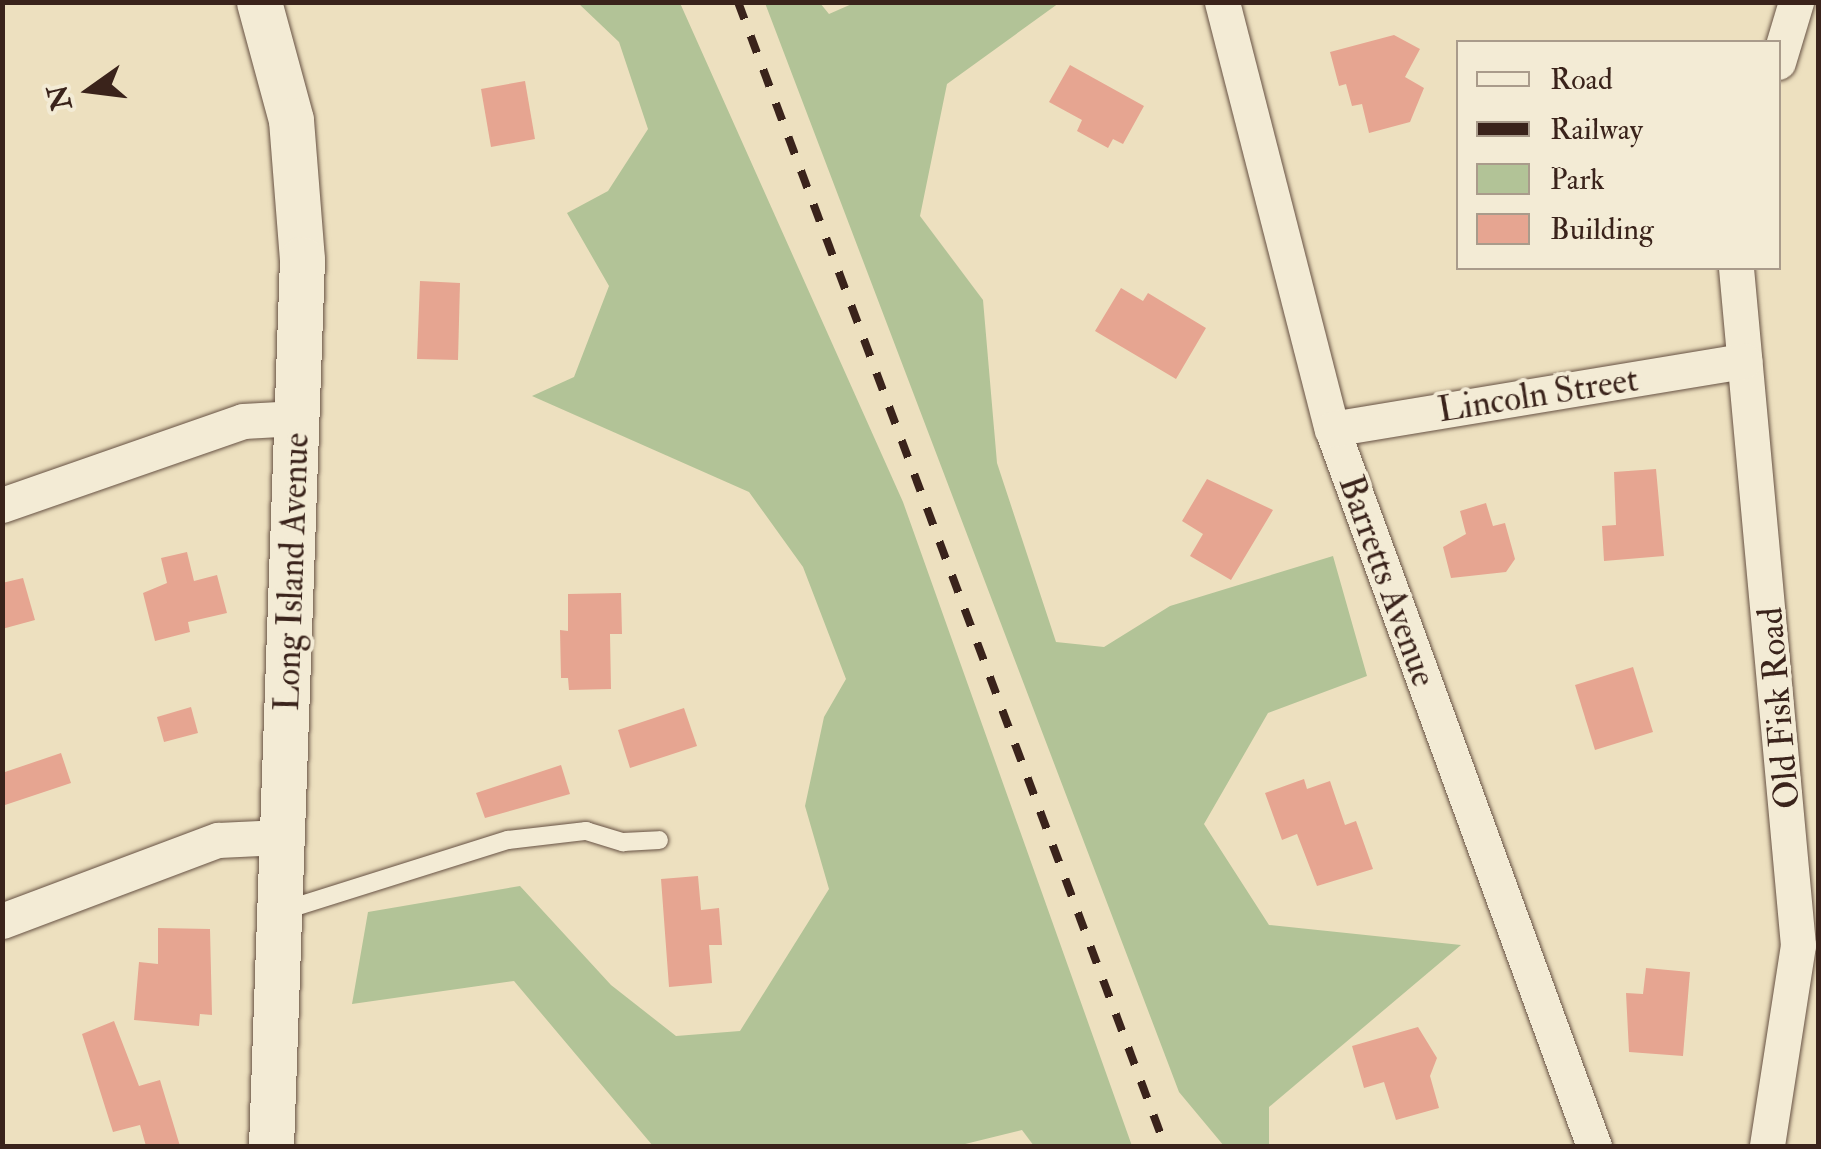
<!DOCTYPE html>
<html>
<head>
<meta charset="utf-8">
<style>
  body { margin:0 }
  #map { position:relative; width:1821px; height:1149px; overflow:hidden; background:#ede0bf; font-family:"IM FELL Double Pica",serif }
  div>[style] { position:absolute }
  [style*='--x'] { left:calc(var(--x)*1px); top:calc(var(--y)*1px); width:calc(var(--w)*1px); rotate:calc(var(--a)*1deg) }
  .green>* { inset:0; background:#b2c397 }
  .building>* { inset:0; background:#e6a591 }
  .roads { filter:drop-shadow(0 0 2px #675244) drop-shadow(0 0 2px #675244) }
  .service>* { height:18px; margin:-9px; padding:0 9px; transform-origin:9px; border-radius:9px; background:#f3ebd5 }
  .minor>* { height:35px; margin:-17.5px; padding:0 17.5px; transform-origin:17.5px; border-radius:17.5px; background:#f3ebd5 }
  .tertiary>* { height:45px; margin:-22.5px; padding:0 22.5px; transform-origin:22.5px; border-radius:22.5px; background:#f3ebd5 }
  .rail>* { height:8px; margin-top:-4px; transform-origin:0; background:repeating-linear-gradient(90deg,#3a231b 0 18px,transparent 0 36px) }
  span { translate:-50% -50%; white-space:nowrap; text-align:center; line-height:1.15; -webkit-text-stroke:8px #f3ebd5; paint-order:stroke }
  .street-label { font-size:35px; color:#3a231b }
  .frame { position:absolute; inset:0; border:5px solid #3a231b; pointer-events:none }
  .legend { position:absolute; left:1456px; top:40px; width:325px; height:230px; box-sizing:border-box; background:#f3ebd5; border:2px solid #a99b8b; margin:0; padding:12px 18px; list-style:none; font-size:30px; color:#3a231b }
  .legend li { display:flex; align-items:center; gap:20px; height:50px }
  .legend b { width:50px; border:2px solid #a99b8b }
  .north { position:absolute; left:40px; top:40px; width:100px; height:100px; -webkit-text-stroke:8px #f3ebd5; paint-order:stroke; rotate:256deg; font-size:28px; font-weight:700; line-height:40px; text-align:center; color:#3a231b }
  .north::after { content:''; display:block; margin:auto; width:35px; height:45px; background:#3a231b; clip-path:polygon(50% 0,100% 100%,50% 72%,0 100%) }
</style>
</head>
<body>
<div id="map">
  <div class="green">
    <i style="clip-path:polygon(578px 3px,680px 3px,903px 502px,1132px 1146px,1034px 1146px,1022px 1130px,957px 1146px,653px 1146px,514px 981px,352px 1004px,368px 912px,520px 886px,611px 985px,676px 1036px,740px 1031px,829px 889px,805px 806px,824px 717px,846px 679px,803px 567px,749px 492px,532px 396px,574px 377px,609px 286px,567px 213px,608px 191px,648px 129px,619px 42px)"></i>
    <i style="clip-path:polygon(765px 3px,820px 3px,829px 14px,854px 3px,1059px 3px,947px 84px,920px 216px,983px 300px,997px 463px,1056px 642px,1104px 647px,1170px 606px,1333px 556px,1367px 676px,1268px 713px,1204px 824px,1269px 925px,1461px 945px,1269px 1107px,1269px 1146px,1224px 1146px,1179px 1092px)"></i>
  </div>
  <div class="building">
    <i style="clip-path:polygon(1394px 35px,1420px 49px,1405px 77px,1424px 88px,1410px 122px,1369px 133px,1362px 104px,1352px 106px,1346px 84px,1339px 86px,1330px 52px)"></i>
    <i style="clip-path:polygon(1070px 65px,1144px 106px,1123px 144px,1113px 139px,1108px 148px,1077px 131px,1082px 120px,1049px 102px)"></i>
    <i style="clip-path:polygon(525px 81px,535px 139px,491px 147px,481px 89px)"></i>
    <i style="clip-path:polygon(420px 281px,460px 283px,458px 360px,417px 359px)"></i>
    <i style="clip-path:polygon(1121px 288px,1143px 301px,1148px 293px,1206px 328px,1176px 379px,1095px 331px)"></i>
    <i style="clip-path:polygon(1656px 469px,1664px 556px,1604px 561px,1602px 526px,1616px 525px,1614px 472px)"></i>
    <i style="clip-path:polygon(1207px 479px,1273px 510px,1231px 580px,1190px 556px,1203px 534px,1182px 521px)"></i>
    <i style="clip-path:polygon(1486px 503px,1493px 526px,1505px 523px,1515px 559px,1506px 572px,1451px 578px,1443px 547px,1466px 534px,1460px 511px)"></i>
    <i style="clip-path:polygon(187px 552px,194px 581px,217px 575px,227px 613px,188px 622px,190px 632px,155px 641px,143px 593px,167px 583px,161px 558px)"></i>
    <i style="clip-path:polygon(23px 578px,35px 620px,2px 629px,2px 583px)"></i>
    <i style="clip-path:polygon(621px 593px,622px 634px,610px 634px,611px 689px,569px 690px,568px 678px,561px 678px,560px 630px,568px 631px,568px 594px)"></i>
    <i style="clip-path:polygon(1633px 667px,1653px 732px,1595px 750px,1575px 685px)"></i>
    <i style="clip-path:polygon(191px 707px,198px 733px,164px 742px,157px 717px)"></i>
    <i style="clip-path:polygon(684px 708px,697px 746px,630px 768px,618px 730px)"></i>
    <i style="clip-path:polygon(61px 753px,71px 783px,2px 806px,2px 773px)"></i>
    <i style="clip-path:polygon(561px 765px,570px 794px,485px 818px,476px 793px)"></i>
    <i style="clip-path:polygon(1304px 779px,1307px 789px,1330px 781px,1345px 825px,1356px 821px,1373px 869px,1317px 886px,1297px 834px,1282px 840px,1265px 793px)"></i>
    <i style="clip-path:polygon(698px 876px,701px 910px,719px 908px,722px 945px,709px 945px,712px 983px,669px 987px,661px 879px)"></i>
    <i style="clip-path:polygon(158px 928px,210px 929px,212px 1015px,200px 1014px,199px 1026px,134px 1020px,139px 962px,158px 964px)"></i>
    <i style="clip-path:polygon(1646px 968px,1690px 972px,1683px 1056px,1629px 1052px,1626px 993px,1643px 994px)"></i>
    <i style="clip-path:polygon(114px 1021px,139px 1086px,160px 1080px,180px 1146px,146px 1146px,140px 1125px,113px 1132px,82px 1034px)"></i>
    <i style="clip-path:polygon(1418px 1027px,1437px 1058px,1430px 1076px,1439px 1108px,1396px 1120px,1384px 1082px,1364px 1088px,1352px 1046px)"></i>
  </div>
  <div class="roads">
    <div class="service">
      <i style="--x:279;--y:912;--w:240;--a:-17.5"></i>
      <i style="--x:508;--y:840;--w:79;--a:-6.6"></i>
      <i style="--x:586;--y:831;--w:39;--a:17"></i>
      <i style="--x:623;--y:842;--w:36;--a:-3"></i>
    </div>
    <div class="minor">
      <i style="--x:1222;--y:2;--w:441;--a:75.6"></i>
      <i style="--x:1332;--y:429;--w:763;--a:69.93"></i>
      <i style="--x:1778;--y:62;--w:63;--a:-73.3"></i>
      <i style="--x:1736;--y:268;--w:680;--a:84.77"></i>
      <i style="--x:1798;--y:945;--w:203;--a:98.8"></i>
      <i style="--x:1332;--y:429;--w:418;--a:-9.4"></i>
      <i style="--x:2;--y:505;--w:255;--a:-19.2"></i>
      <i style="--x:243;--y:421;--w:54;--a:-3.2"></i>
      <i style="--x:2;--y:921;--w:231;--a:-20.6"></i>
      <i style="--x:218;--y:840;--w:63;--a:-2.7"></i>
    </div>
    <div class="tertiary">
      <i style="--x:259;--y:2;--w:122;--a:74.8"></i>
      <i style="--x:291;--y:120;--w:139;--a:85.5"></i>
      <i style="--x:302;--y:259;--w:888;--a:92"></i>
    </div>
  </div>
  <div class="rail">
    <i style="--x:738;--y:2;--w:1221;--a:69.53"></i>
  </div>
  <div class="street-label">
    <span style="left:1538px;top:395px;rotate:-9deg">Lincoln Street</span>
    <span style="left:292px;top:572px;rotate:-88deg">Long Island Avenue</span>
    <span style="left:1387px;top:581px;rotate:70deg">Barretts Avenue</span>
    <span style="left:1779px;top:708px;rotate:-95deg">Old Fisk Road</span>
  </div>
  <div class="frame"></div>
  <ul class="legend">
  <li><b style="height:12px;background:#f3ebd5"></b>Road</li>
  <li><b style="height:12px;background:#3a231b"></b>Railway</li>
  <li><b style="height:28px;background:#b2c397"></b>Park</li>
  <li><b style="height:28px;background:#e6a591"></b>Building</li>
  </ul>
  <div class="north">N</div>
</div>
</body>
</html>
